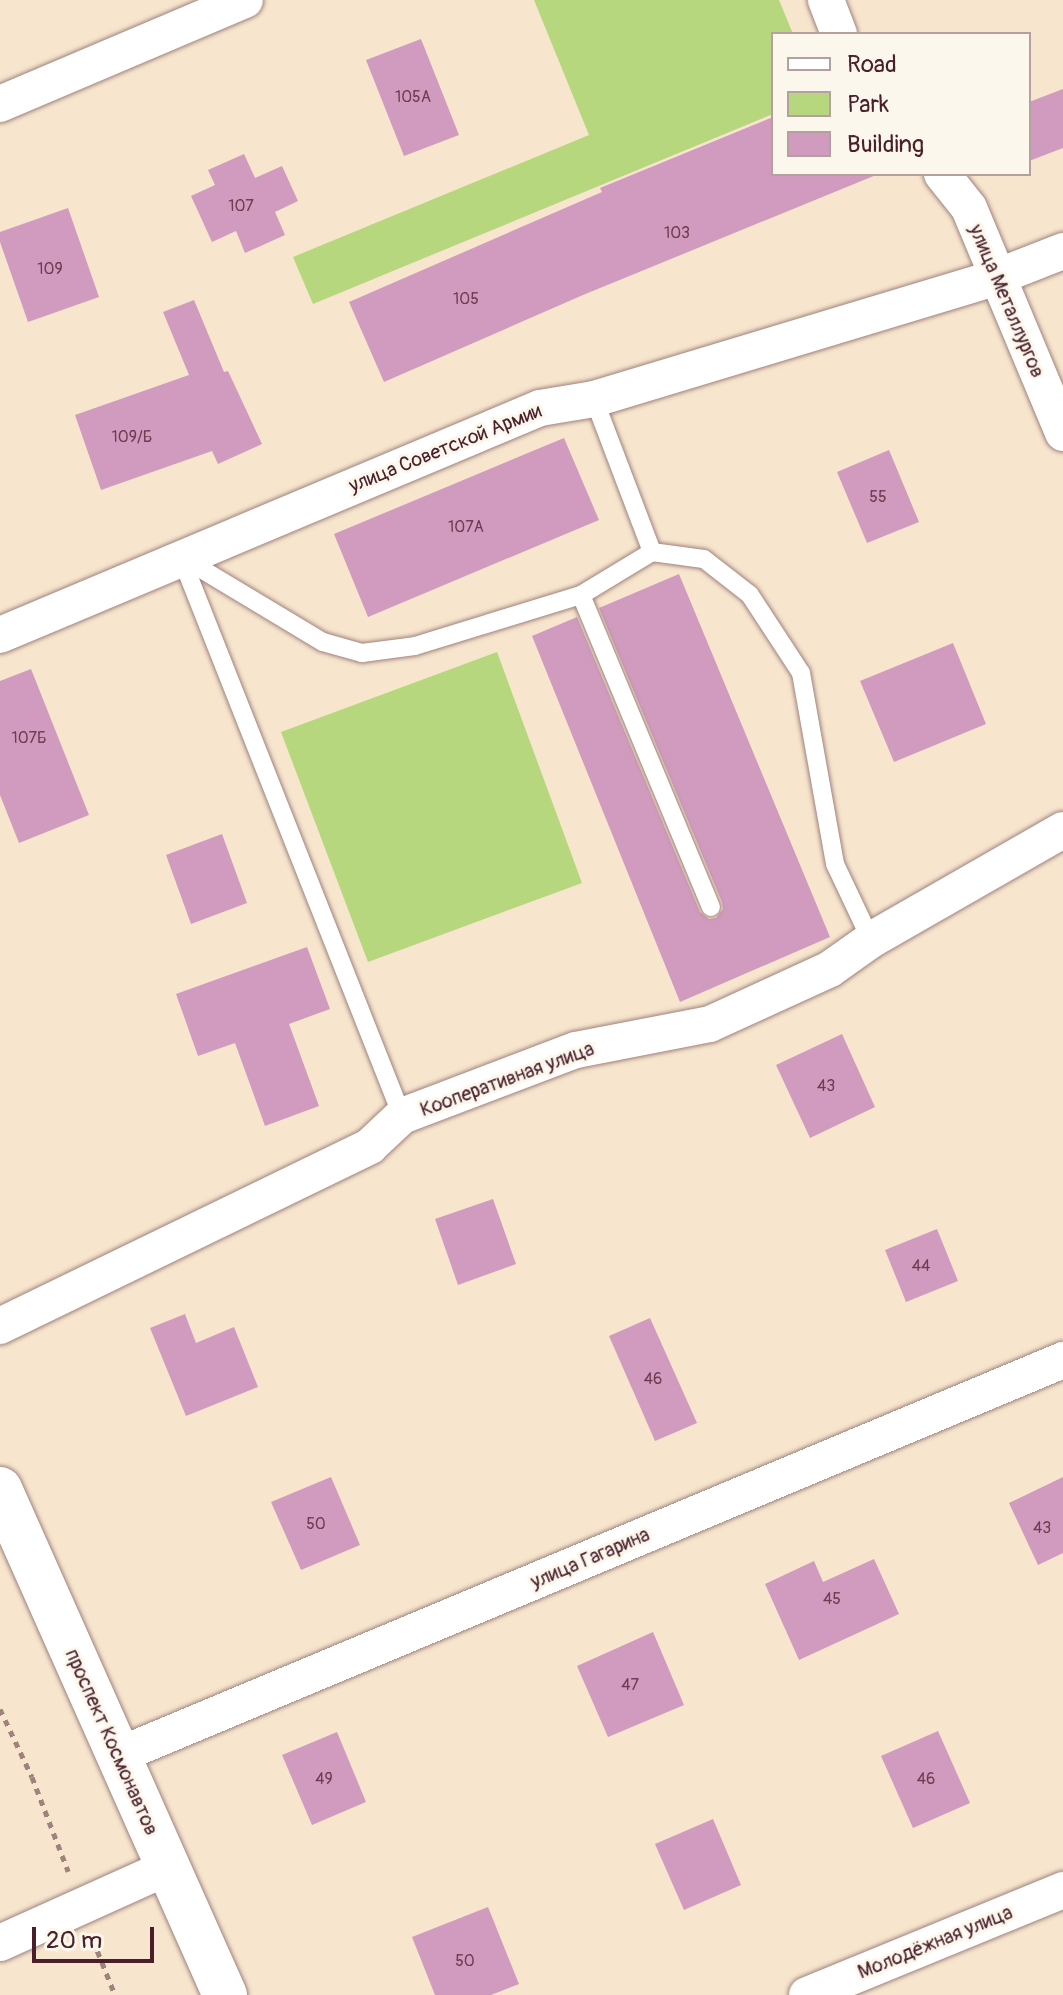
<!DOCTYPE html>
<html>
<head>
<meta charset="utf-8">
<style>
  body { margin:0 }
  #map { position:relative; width:1063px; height:1995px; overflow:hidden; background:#f7e5ce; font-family:Pangolin,sans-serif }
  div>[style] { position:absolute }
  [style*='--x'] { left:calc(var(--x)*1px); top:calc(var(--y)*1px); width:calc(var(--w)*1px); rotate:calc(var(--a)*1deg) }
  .green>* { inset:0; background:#b6d77e }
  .building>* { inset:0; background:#d19bbf }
  .path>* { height:5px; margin-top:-2.5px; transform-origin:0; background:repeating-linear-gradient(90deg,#a0827c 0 6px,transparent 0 12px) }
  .roads { filter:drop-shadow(0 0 2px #a0827c) drop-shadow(0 0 2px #a0827c) }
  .service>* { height:18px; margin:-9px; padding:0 9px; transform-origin:9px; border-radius:9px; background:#fff }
  .minor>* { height:36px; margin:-18px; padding:0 18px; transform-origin:18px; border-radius:18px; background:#fff }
  .secondary>* { height:44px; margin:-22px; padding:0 22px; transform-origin:22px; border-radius:22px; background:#fff }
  span { translate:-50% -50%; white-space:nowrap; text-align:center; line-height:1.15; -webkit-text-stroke:6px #fbf7ec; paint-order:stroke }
  .number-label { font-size:16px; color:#6c3e50 }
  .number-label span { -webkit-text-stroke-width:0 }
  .street-label { font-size:20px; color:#4a1f2b }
  .legend { position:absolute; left:771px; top:32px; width:260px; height:144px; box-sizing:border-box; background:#fbf7ec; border:2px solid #b4a19f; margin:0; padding:10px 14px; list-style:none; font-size:24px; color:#4a1f2b }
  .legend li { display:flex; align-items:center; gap:16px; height:40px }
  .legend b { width:40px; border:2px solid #b4a19f }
  .scale { position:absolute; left:32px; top:1927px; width:122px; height:36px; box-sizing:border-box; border:4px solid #4a1f2b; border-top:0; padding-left:10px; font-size:24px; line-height:28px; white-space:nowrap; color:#4a1f2b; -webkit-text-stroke:6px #fbf7ec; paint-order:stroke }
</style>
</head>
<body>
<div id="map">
  <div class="green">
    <i style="clip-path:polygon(534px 0,779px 0,793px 34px,773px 34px,773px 114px,313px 304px,293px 257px,589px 135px)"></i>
    <i style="clip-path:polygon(497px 652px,582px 883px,368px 962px,281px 732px)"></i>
  </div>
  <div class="building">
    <i style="clip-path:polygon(421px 39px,459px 135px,404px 156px,366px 60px)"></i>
    <i style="clip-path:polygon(1063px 89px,1063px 148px,1029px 161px,1029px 102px)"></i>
    <i style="clip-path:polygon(773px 117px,773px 174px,876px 175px,583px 295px,384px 382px,349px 302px,602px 192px,600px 188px)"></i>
    <i style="clip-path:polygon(244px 154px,255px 178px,282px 166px,298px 201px,275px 212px,285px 235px,245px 253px,236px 231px,212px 242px,191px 196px,215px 185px,208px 170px)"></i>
    <i style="clip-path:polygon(68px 208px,99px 297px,28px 322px,0 242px,0 232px)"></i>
    <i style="clip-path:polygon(194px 300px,224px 372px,228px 371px,262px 444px,218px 464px,212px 451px,101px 490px,75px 415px,189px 375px,163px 312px)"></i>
    <i style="clip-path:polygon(564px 438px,599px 520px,368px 617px,334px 534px)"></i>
    <i style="clip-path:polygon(889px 450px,919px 522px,867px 543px,837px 472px)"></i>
    <i style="clip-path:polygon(679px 574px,830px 937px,680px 1002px,532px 636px,577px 617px,700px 912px,709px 919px,716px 918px,723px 909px,722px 902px,599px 608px)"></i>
    <i style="clip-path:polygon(953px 643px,986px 724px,894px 762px,860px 681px)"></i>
    <i style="clip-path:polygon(31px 669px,89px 815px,19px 843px,0 795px,0 681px)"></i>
    <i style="clip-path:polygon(222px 834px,247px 903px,191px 924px,166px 855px)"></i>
    <i style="clip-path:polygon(307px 947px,330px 1009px,289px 1024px,319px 1106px,265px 1126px,235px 1043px,198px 1056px,176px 994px)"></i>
    <i style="clip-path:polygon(842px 1034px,875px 1107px,810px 1138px,776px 1065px)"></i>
    <i style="clip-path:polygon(493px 1199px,516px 1264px,458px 1285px,435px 1219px)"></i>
    <i style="clip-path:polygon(937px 1229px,958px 1281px,906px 1302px,885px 1250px)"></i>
    <i style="clip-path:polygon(185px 1314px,196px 1343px,234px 1327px,258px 1387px,186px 1416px,150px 1328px)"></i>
    <i style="clip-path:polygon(650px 1318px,697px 1423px,655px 1441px,609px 1336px)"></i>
    <i style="clip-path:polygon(331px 1477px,360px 1545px,301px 1570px,271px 1502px)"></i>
    <i style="clip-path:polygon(1063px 1477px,1063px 1553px,1038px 1565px,1009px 1503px)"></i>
    <i style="clip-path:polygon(874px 1559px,899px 1614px,799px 1660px,765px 1584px,814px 1561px,823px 1582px)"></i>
    <i style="clip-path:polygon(653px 1632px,684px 1705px,608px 1737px,577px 1666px)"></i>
    <i style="clip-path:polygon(938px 1731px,970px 1803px,913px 1828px,881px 1756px)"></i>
    <i style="clip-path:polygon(337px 1732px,366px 1802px,312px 1825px,282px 1755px)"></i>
    <i style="clip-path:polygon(713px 1819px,741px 1885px,684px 1910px,655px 1844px)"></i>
    <i style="clip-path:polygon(488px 1907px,519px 1984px,491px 1995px,435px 1995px,412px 1937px)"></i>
  </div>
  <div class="path">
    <i style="--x:0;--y:1709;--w:75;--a:64.8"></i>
    <i style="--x:32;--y:1777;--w:101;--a:69"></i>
    <i style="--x:93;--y:1940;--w:59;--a:68.2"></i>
  </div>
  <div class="roads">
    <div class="service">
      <i style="--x:594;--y:399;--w:164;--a:69.2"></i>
      <i style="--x:181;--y:557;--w:601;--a:68.43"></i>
      <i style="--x:183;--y:558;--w:163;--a:31"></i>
      <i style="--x:323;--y:642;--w:41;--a:15.8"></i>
      <i style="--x:362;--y:653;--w:53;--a:-7.5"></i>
      <i style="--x:415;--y:646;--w:174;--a:-17.1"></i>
      <i style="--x:581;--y:595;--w:83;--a:-31.2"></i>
      <i style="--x:652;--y:552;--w:52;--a:7.7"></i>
      <i style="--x:704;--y:559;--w:58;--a:38"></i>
      <i style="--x:750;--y:595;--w:93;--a:56.8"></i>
      <i style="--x:801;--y:673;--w:194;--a:79.9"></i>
      <i style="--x:835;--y:864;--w:84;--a:64.7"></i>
      <i style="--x:581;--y:595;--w:338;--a:67.4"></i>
    </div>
    <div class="minor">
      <i style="--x:826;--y:0;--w:36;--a:69"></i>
      <i style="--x:0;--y:104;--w:266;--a:-23"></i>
      <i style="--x:942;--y:174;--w:43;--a:51.5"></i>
      <i style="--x:969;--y:208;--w:244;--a:67.3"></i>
      <i style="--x:0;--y:635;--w:586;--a:-22.8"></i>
      <i style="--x:540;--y:408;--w:55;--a:-9.5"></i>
      <i style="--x:594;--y:399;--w:421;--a:-16.8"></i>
      <i style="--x:997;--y:277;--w:71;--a:-21.5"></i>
      <i style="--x:0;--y:1326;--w:411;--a:-25.9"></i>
      <i style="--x:370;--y:1146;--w:44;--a:-43.2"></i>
      <i style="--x:402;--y:1116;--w:186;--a:-20.8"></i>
      <i style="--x:576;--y:1050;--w:136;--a:-11"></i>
      <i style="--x:710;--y:1024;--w:132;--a:-24.6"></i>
      <i style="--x:830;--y:969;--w:50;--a:-35.3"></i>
      <i style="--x:871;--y:940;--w:221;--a:-29.8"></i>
      <i style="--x:117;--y:1756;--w:1026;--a:-22.71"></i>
      <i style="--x:0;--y:1943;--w:184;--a:-24.3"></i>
      <i style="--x:807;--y:1995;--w:277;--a:-22.3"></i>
    </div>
    <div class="secondary">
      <i style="--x:0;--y:1489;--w:554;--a:66.03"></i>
    </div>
  </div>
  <div class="number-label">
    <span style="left:413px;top:97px">105А</span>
    <span style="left:241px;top:206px">107</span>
    <span style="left:677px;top:233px">103</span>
    <span style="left:50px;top:269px">109</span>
    <span style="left:466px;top:299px">105</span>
    <span style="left:132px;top:437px">109/Б</span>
    <span style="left:878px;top:497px">55</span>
    <span style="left:466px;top:527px">107А</span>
    <span style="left:29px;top:738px">107Б</span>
    <span style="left:826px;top:1086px">43</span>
    <span style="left:921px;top:1266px">44</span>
    <span style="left:653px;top:1379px">46</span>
    <span style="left:316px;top:1524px">50</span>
    <span style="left:1042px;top:1528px">43</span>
    <span style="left:832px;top:1599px">45</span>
    <span style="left:630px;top:1685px">47</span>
    <span style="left:324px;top:1779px">49</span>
    <span style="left:926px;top:1779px">46</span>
    <span style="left:465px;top:1961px">50</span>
  </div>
  <div class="street-label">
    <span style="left:1007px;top:301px;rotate:67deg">улица Металлургов</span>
    <span style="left:445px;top:448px;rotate:-22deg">улица Советской Армии</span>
    <span style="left:507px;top:1079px;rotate:-20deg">Кооперативная улица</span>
    <span style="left:590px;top:1558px;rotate:-23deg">улица Гагарина</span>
    <span style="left:112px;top:1742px;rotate:66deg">проспект Космонавтов</span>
    <span style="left:935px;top:1942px;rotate:-22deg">Молодёжная улица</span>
  </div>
  <ul class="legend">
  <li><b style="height:10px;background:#fff"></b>Road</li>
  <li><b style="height:22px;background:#b6d77e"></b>Park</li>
  <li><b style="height:22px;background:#d19bbf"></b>Building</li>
  </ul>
  <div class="scale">20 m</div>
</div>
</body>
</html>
